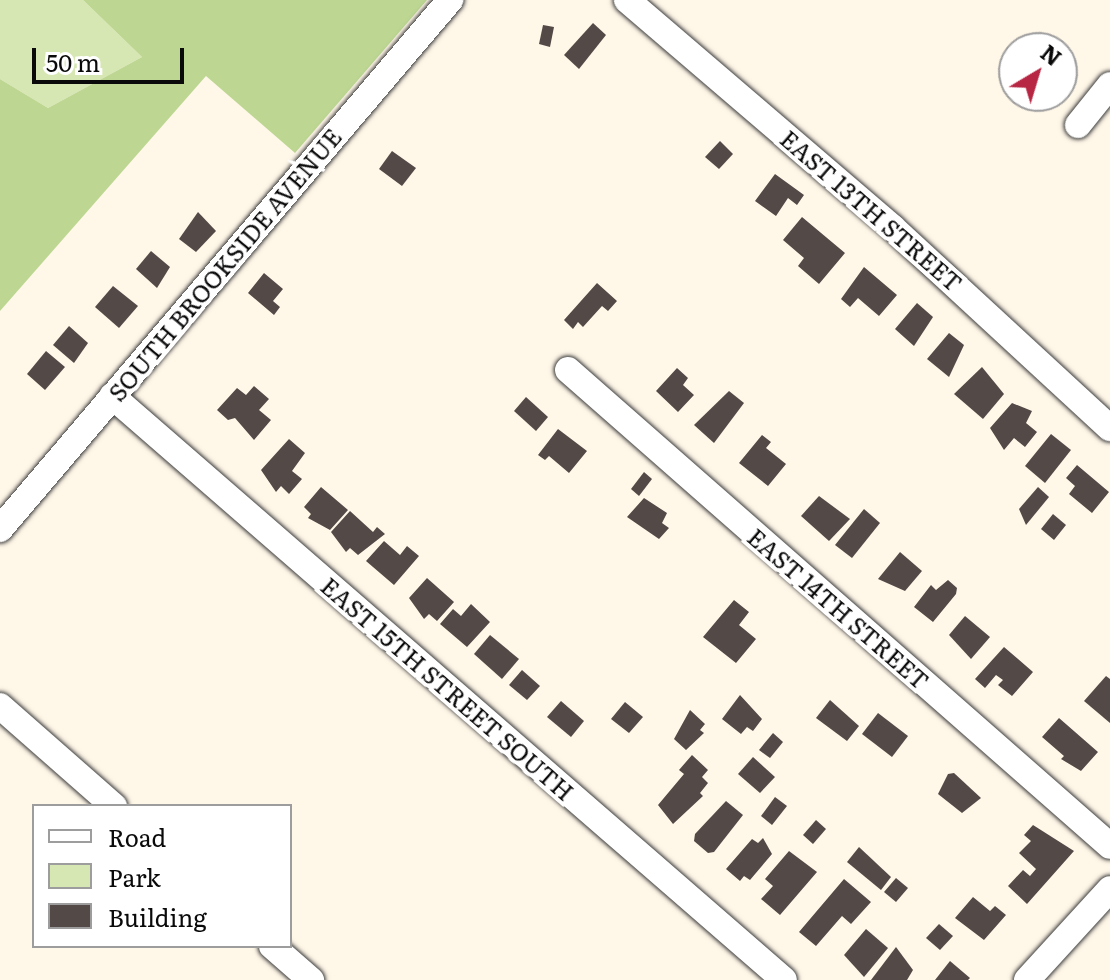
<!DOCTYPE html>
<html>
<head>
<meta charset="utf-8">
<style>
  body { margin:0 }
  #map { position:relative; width:1110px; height:980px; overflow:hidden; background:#fff7e8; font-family:Literata,serif }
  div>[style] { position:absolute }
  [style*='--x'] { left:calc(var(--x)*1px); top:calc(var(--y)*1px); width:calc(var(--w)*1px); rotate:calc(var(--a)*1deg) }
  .green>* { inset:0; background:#d6e7b4 }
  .forest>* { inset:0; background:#bdd793 }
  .building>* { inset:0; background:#534a47 }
  .roads { filter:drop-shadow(0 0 2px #3d3d3d) drop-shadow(0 0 2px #3d3d3d) }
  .minor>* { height:26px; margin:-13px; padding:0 13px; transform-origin:13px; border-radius:13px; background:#fff }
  span { translate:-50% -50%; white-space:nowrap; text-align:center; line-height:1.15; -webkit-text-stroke:8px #fff; paint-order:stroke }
  .street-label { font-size:24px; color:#0a0a0a }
  .legend { position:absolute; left:32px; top:804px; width:260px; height:144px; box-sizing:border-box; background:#fff; border:2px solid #9d9d9d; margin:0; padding:10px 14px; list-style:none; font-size:24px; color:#0a0a0a }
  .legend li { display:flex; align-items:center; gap:16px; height:40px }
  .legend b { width:40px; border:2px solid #9d9d9d }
  .north { position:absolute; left:998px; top:32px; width:80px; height:80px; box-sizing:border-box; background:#fff; border:2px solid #9d9d9d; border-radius:50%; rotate:38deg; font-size:22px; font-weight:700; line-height:32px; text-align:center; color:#0a0a0a }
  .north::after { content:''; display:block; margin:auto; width:28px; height:36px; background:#b72643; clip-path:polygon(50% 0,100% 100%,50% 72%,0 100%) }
  .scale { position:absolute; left:32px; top:48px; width:152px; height:36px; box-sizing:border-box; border:4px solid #0a0a0a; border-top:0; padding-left:10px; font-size:24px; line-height:28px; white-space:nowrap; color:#0a0a0a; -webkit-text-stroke:6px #fff; paint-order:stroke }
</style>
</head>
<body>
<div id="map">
  <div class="green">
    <i style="clip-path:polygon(0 0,83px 0,142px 57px,48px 108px,0 79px)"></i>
  </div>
  <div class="forest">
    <i style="clip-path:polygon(83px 0,427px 0,295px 153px,206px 76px,0 311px,0 79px,48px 108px,142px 57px)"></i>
  </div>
  <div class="building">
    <i style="clip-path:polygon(593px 23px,606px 35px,579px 69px,564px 55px)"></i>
    <i style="clip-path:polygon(543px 25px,554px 27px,550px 47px,539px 44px)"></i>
    <i style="clip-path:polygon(720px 141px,733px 154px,719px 169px,705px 157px)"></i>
    <i style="clip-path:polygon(392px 151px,416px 168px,402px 186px,379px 169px)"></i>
    <i style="clip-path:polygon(775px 174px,804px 195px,797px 205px,788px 198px,776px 216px,755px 201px)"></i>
    <i style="clip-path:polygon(198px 212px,216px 231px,196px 252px,179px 239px)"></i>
    <i style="clip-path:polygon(802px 217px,845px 253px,819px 284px,798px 266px,804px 258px,783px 240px)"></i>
    <i style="clip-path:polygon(151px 251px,170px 267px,157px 288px,136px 269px)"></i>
    <i style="clip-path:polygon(864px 267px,897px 295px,879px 316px,858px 298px,850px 307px,841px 299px)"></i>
    <i style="clip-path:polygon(264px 273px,283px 289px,273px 301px,280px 307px,274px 315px,248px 293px)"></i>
    <i style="clip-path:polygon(597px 283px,617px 301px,608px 311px,602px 306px,583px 327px,578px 322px,573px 329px,564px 320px)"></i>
    <i style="clip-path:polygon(113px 286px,138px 306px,119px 328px,95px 307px)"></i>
    <i style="clip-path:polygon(917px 303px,933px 317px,914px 346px,895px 329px)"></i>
    <i style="clip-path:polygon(69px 326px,88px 343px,74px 363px,53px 345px)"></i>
    <i style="clip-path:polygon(949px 333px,964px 345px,949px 377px,927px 359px)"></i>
    <i style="clip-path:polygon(46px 351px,65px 367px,45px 390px,27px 374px)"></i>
    <i style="clip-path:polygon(982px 367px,1004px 394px,983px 419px,954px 394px)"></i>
    <i style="clip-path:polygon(677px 368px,688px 378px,683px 385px,694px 395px,678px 412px,656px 391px)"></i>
    <i style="clip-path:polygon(254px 386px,269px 399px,259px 410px,271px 420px,254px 440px,235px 418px,228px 420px,217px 410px,237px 388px,246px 395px)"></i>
    <i style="clip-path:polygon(729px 391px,744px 403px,714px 443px,694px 425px)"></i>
    <i style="clip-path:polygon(526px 397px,548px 417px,536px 431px,514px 411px)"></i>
    <i style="clip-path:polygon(1012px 403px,1032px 411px,1026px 423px,1037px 432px,1025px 447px,1014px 438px,1004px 450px,990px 428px)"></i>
    <i style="clip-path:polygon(558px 429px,587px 451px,569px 473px,549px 456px,545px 460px,538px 455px)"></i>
    <i style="clip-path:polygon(1051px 434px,1071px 450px,1045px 483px,1025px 466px)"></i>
    <i style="clip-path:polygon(762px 435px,771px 442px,766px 448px,786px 464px,768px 486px,739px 463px)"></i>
    <i style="clip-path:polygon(289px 439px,305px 453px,292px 471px,302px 479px,289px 494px,281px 486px,276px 492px,261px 470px)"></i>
    <i style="clip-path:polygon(1077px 465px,1109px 492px,1092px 513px,1069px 494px,1075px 486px,1066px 478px)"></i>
    <i style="clip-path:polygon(644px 472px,652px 479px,639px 496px,631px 489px)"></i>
    <i style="clip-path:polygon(321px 487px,348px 510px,330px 530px,308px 518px,311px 514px,304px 507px)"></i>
    <i style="clip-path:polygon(1038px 487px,1049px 497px,1026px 525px,1019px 509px)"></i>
    <i style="clip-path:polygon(819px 496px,850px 519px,829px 541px,801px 516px)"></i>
    <i style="clip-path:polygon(644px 498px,667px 513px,662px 523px,669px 528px,659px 539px,627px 517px)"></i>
    <i style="clip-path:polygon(864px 509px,880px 523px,852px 558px,835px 545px)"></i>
    <i style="clip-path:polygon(350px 511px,373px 532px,377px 527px,385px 534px,358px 555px,350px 548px,346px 552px,331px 532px)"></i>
    <i style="clip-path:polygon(1053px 514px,1066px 525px,1054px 540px,1041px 529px)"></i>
    <i style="clip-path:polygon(384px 541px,400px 555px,407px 546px,419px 556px,394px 585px,366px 561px)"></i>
    <i style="clip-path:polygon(900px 552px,922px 571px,905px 591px,878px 579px)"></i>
    <i style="clip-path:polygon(427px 578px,454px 602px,437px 621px,429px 614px,424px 619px,409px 598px)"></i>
    <i style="clip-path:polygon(948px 580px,957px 588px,956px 594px,933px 622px,914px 607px,931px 585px,936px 590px)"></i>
    <i style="clip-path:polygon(734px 600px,749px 612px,739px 625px,756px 639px,736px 663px,703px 637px)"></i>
    <i style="clip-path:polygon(471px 604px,490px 622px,467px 647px,440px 624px,453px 609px,461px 616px)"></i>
    <i style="clip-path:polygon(965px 616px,990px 637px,971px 659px,949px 635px)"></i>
    <i style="clip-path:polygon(490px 635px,519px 659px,502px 679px,474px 654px)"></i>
    <i style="clip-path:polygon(1004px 647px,1033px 672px,1012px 696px,998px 685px,1003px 680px,996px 675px,985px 688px,975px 679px)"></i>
    <i style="clip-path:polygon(522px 670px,540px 686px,527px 700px,509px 685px)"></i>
    <i style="clip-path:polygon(1106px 676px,1110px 679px,1110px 723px,1084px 701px)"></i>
    <i style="clip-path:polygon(740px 695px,762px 719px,753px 731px,747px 727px,741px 734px,722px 719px)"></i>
    <i style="clip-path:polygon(830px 700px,859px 726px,847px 741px,816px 718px)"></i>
    <i style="clip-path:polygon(561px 701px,584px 721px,571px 737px,547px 717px)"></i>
    <i style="clip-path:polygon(625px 702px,643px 717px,629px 733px,611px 719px)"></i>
    <i style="clip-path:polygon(690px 710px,705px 724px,700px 730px,704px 733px,686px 750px,674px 739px)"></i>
    <i style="clip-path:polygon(878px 713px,908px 736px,892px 757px,862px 734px)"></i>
    <i style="clip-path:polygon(1059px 718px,1098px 752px,1081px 771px,1061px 759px,1064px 756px,1042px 737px)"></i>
    <i style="clip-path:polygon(773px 733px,783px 742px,770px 758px,759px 750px)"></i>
    <i style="clip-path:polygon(692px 755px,708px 770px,702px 777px,708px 783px,700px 793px,703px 796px,673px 824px,658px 805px,684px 774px,679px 770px)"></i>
    <i style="clip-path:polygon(753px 757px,775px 777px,760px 793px,738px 774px)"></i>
    <i style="clip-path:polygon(954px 773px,981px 798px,962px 813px,938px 794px,948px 774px)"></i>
    <i style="clip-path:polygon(775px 797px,787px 806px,772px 825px,761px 816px)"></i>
    <i style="clip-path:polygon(726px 801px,743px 815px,714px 852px,708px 853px,694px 841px,695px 834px)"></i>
    <i style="clip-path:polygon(816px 820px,826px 829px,813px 844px,803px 835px)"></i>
    <i style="clip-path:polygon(1033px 825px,1074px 851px,1027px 904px,1008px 886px,1023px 870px,1030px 876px,1036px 869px,1019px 853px,1031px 841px,1024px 835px)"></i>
    <i style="clip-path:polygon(763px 838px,772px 854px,750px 880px,744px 876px,740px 881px,726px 869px,752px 839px,758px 843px)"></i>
    <i style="clip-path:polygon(859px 847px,891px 877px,881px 890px,847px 862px)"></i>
    <i style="clip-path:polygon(789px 851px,817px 872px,780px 915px,761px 899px,773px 886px,765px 879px)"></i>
    <i style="clip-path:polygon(896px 878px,908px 888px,896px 902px,884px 892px)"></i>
    <i style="clip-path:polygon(844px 879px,871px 902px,851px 924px,842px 916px,816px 946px,799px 932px)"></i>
    <i style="clip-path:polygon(973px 897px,990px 911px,995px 906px,1006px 915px,984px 940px,955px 918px)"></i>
    <i style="clip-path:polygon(939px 924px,953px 936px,940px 950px,926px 938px)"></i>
    <i style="clip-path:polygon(866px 929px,888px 948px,864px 977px,844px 955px)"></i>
    <i style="clip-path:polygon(896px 947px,913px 970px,907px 980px,871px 980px)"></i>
    <i style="clip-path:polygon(950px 961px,970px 978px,968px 980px,935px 980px)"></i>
  </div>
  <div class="roads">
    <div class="minor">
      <i style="--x:627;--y:0;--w:350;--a:40.6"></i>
      <i style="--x:893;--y:228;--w:295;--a:42.7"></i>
      <i style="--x:1078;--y:125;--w:51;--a:-51.3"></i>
      <i style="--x:568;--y:370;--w:721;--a:41.29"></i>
      <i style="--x:112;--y:396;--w:890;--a:40.99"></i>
      <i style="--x:0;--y:529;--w:695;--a:-49.61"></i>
      <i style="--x:0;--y:706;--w:152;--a:41.3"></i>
      <i style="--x:272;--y:946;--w:52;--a:41.1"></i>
      <i style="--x:1027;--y:980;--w:123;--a:-47.6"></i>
    </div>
  </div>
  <div class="street-label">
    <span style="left:872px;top:210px;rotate:41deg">EAST 13TH STREET</span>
    <span style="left:224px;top:264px;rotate:-50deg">SOUTH BROOKSIDE AVENUE</span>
    <span style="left:839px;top:608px;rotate:41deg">EAST 14TH STREET</span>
    <span style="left:448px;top:688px;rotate:41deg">EAST 15TH STREET SOUTH</span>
  </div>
  <ul class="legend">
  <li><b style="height:10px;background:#fff"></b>Road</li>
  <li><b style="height:22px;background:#d6e7b4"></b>Park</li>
  <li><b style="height:22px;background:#534a47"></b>Building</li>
  </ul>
  <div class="north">N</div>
  <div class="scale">50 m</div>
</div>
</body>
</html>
